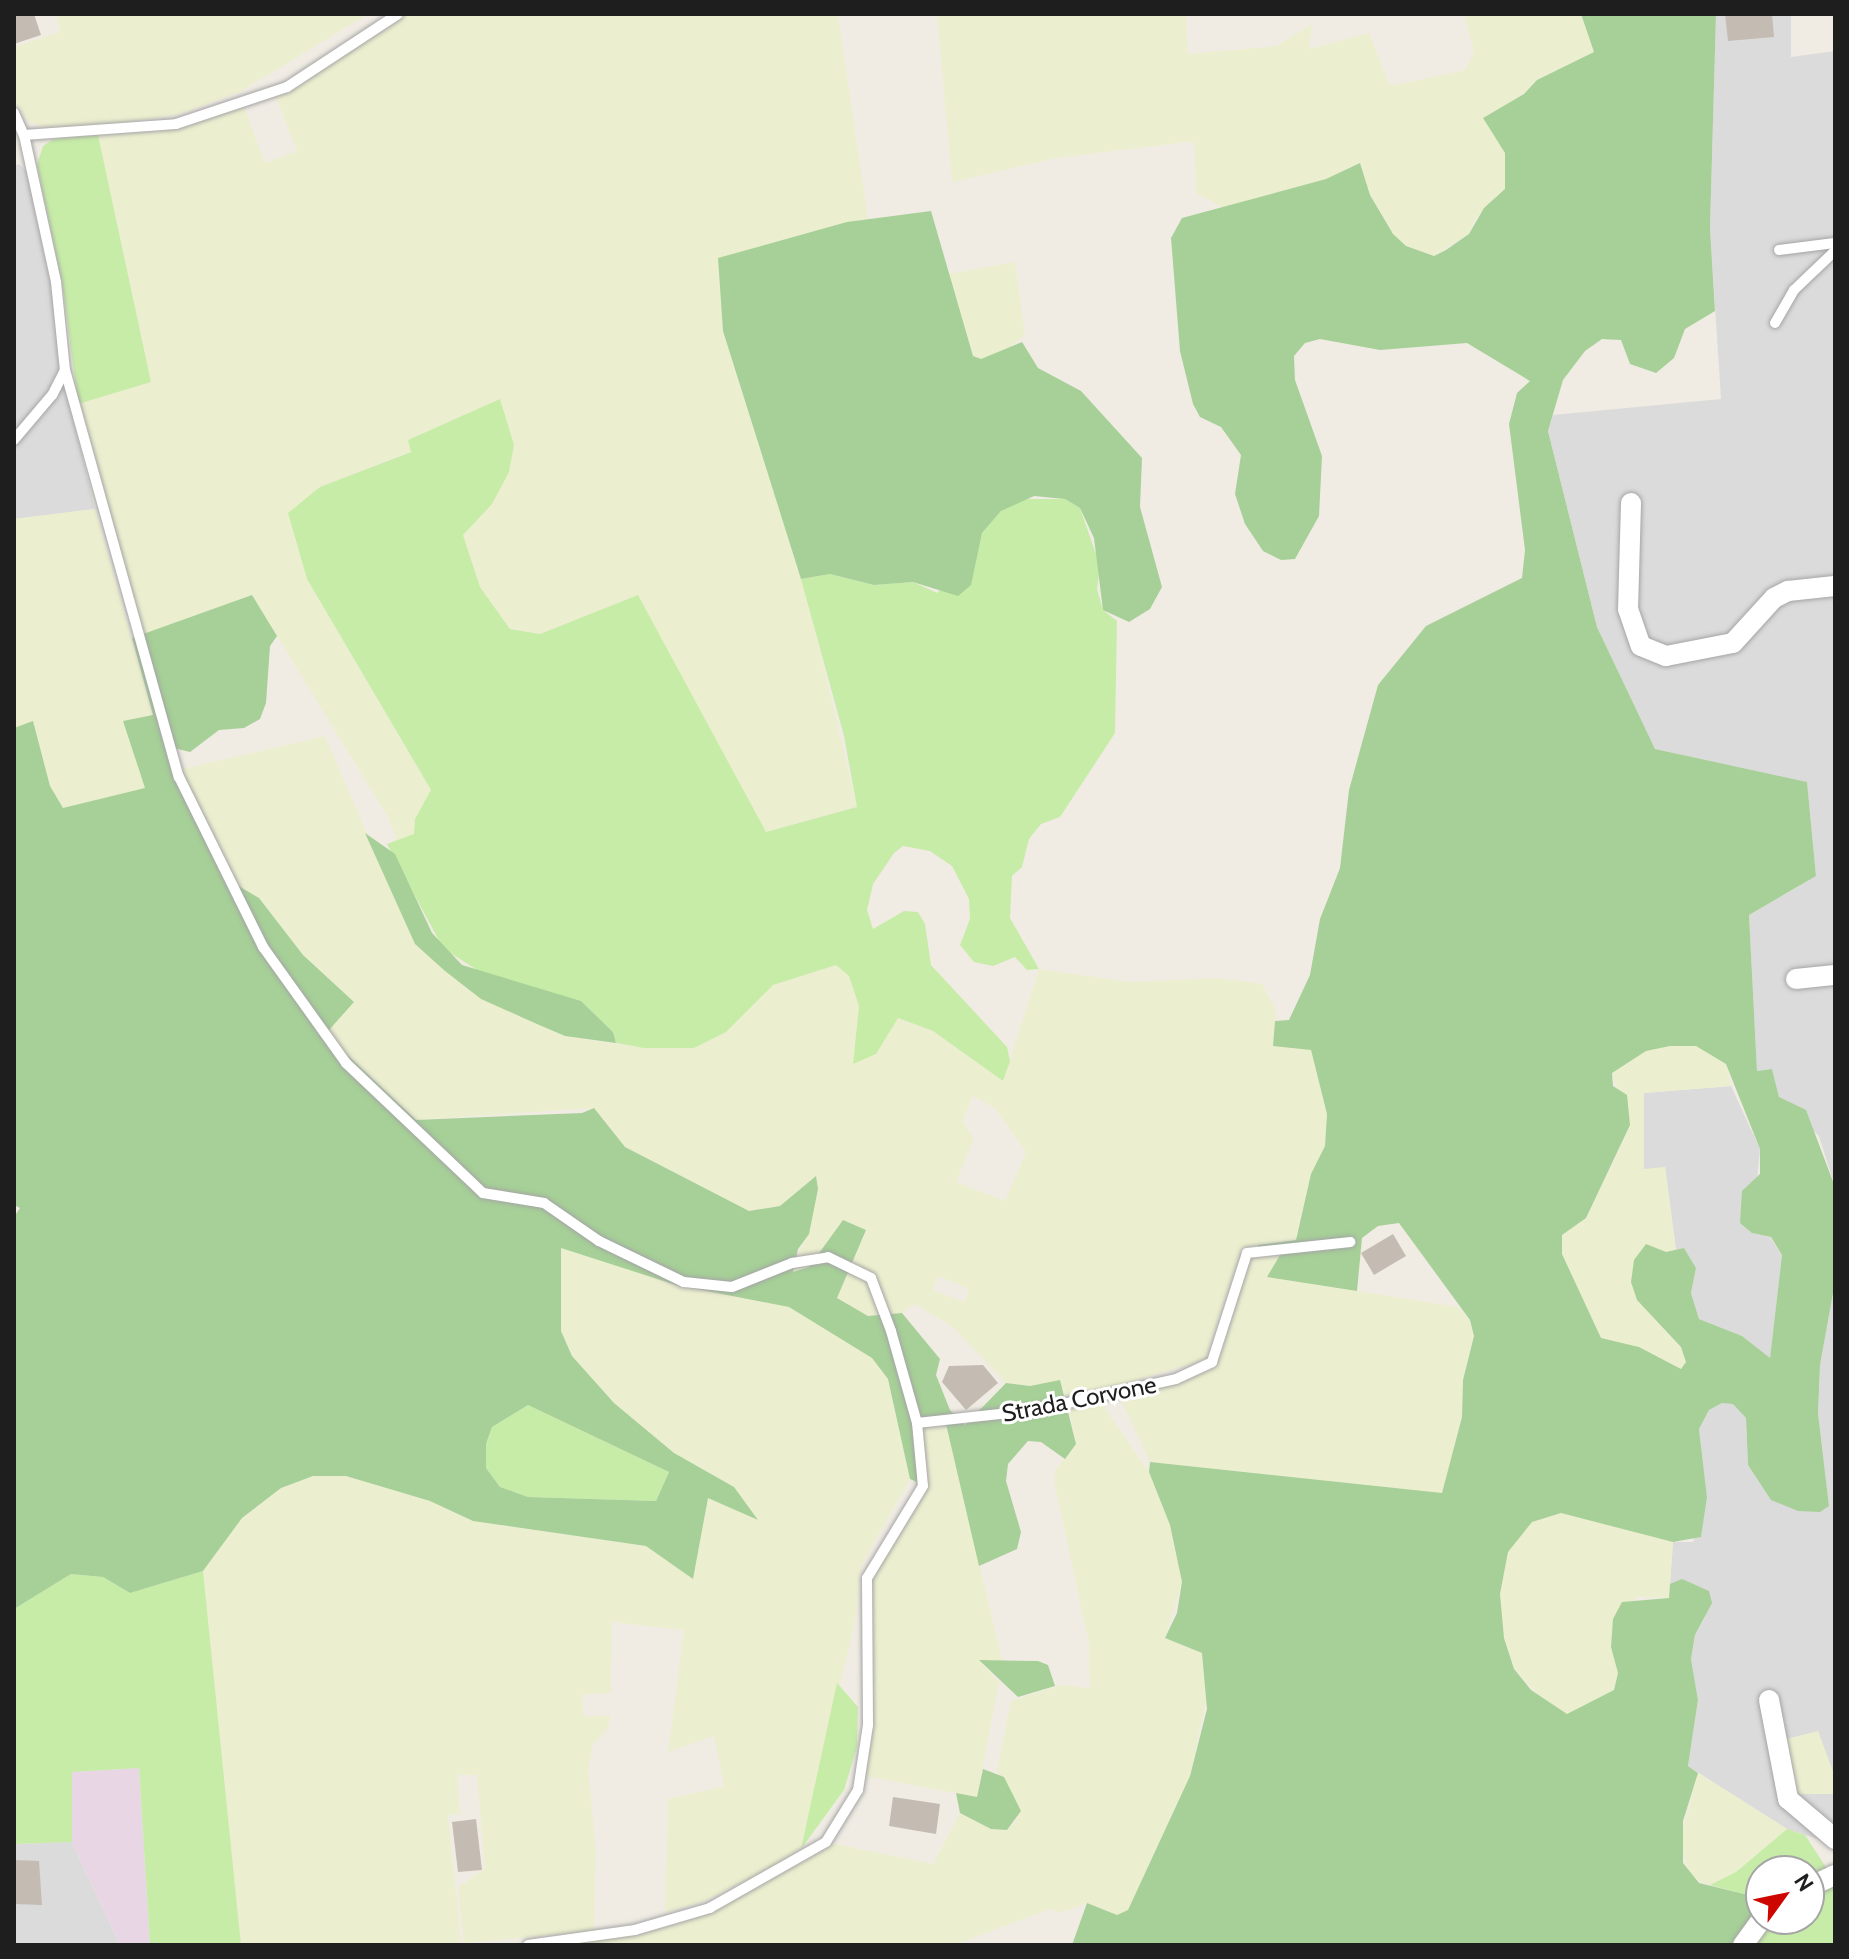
<!DOCTYPE html>
<html>
<head>
<meta charset="utf-8">
<style>
  body { margin:0 }
  #map { position:relative; width:1849px; height:1959px; overflow:hidden; background:#f0ece4; font-family:Cabin,sans-serif }
  div>[style] { position:absolute }
  [style*='--x'] { left:calc(var(--x)*1px); top:calc(var(--y)*1px); width:calc(var(--w)*1px); rotate:calc(var(--a)*1deg) }
  .residential>* { inset:0; background:#dcdbdb }
  .industrial>* { inset:0; background:#e9d6e5 }
  .farmland>* { inset:0; background:#ecefcf }
  .grass>* { inset:0; background:#c7eca8 }
  .forest>* { inset:0; background:#a6d097 }
  .building>* { inset:0; background:#c4bcb3 }
  .roads { filter:drop-shadow(0 0 2px #a5a5a5) drop-shadow(0 0 2px #a5a5a5) }
  .lane>* { height:10px; margin:-5px; padding:0 5px; transform-origin:5px; border-radius:5px; background:#fff }
  .street>* { height:20px; margin:-10px; padding:0 10px; transform-origin:10px; border-radius:10px; background:#fff }
  span { translate:-50% -50%; white-space:nowrap; text-align:center; line-height:1.15; -webkit-text-stroke:6px #fff; paint-order:stroke }
  .street-label { font-size:24px; color:#1e1e1e }
  .frame { position:absolute; inset:0; border:16px solid #1e1e1e; pointer-events:none }
  .north { position:absolute; left:1745px; top:1855px; width:80px; height:80px; box-sizing:border-box; background:#fff; border:2px solid #a5a5a5; border-radius:50%; rotate:57deg; font-size:22px; font-weight:700; line-height:32px; text-align:center; color:#1e1e1e }
  .north::after { content:''; display:block; margin:auto; width:28px; height:36px; background:#cd0700; clip-path:polygon(50% 0,100% 100%,50% 72%,0 100%) }
</style>
</head>
<body>
<div id="map">
  <div class="residential">
    <i style="clip-path:polygon(1716px 14px,1791px 14px,1791px 57px,1835px 51px,1835px 1187px,1819px 1136px,1779px 1097px,1772px 1069px,1757px 1071px,1749px 915px,1816px 876px,1807px 783px,1655px 749px,1597px 627px,1548px 431px,1553px 415px,1721px 399px,1710px 228px)"></i>
    <i style="clip-path:polygon(19px 164px,27px 172px,55px 305px,60px 363px,95px 509px,14px 519px,14px 166px)"></i>
    <i style="clip-path:polygon(1731px 1086px,1760px 1149px,1752px 1233px,1770px 1237px,1782px 1255px,1770px 1359px,1742px 1336px,1699px 1319px,1691px 1293px,1696px 1268px,1684px 1248px,1676px 1250px,1665px 1168px,1644px 1170px,1644px 1093px)"></i>
    <i style="clip-path:polygon(1835px 1282px,1835px 1845px,1787px 1829px,1688px 1766px,1698px 1700px,1691px 1659px,1695px 1635px,1705px 1617px,1670px 1584px,1673px 1542px,1693px 1542px,1707px 1497px,1699px 1429px,1709px 1410px,1722px 1403px,1733px 1403px,1746px 1418px,1748px 1466px,1829px 1506px,1818px 1413px,1820px 1365px)"></i>
    <i style="clip-path:polygon(72px 1842px,120px 1945px,14px 1945px,14px 1844px)"></i>
  </div>
  <div class="industrial">
    <i style="clip-path:polygon(139px 1768px,150px 1945px,120px 1945px,72px 1842px,72px 1772px)"></i>
  </div>
  <div class="farmland">
    <i style="clip-path:polygon(56px 14px,368px 14px,240px 92px,176px 115px,85px 128px,42px 127px,28px 121px,14px 99px,14px 47px,60px 32px)"></i>
    <i style="clip-path:polygon(404px 14px,838px 14px,868px 218px,718px 258px,723px 331px,808px 601px,857px 807px,765px 832px,569px 622px,540px 634px,511px 629px,480px 587px,463px 534px,492px 504px,514px 445px,499px 400px,408px 440px,412px 451px,320px 487px,307px 579px,431px 791px,415px 819px,414px 834px,397px 842px,389px 819px,252px 595px,141px 636px,78px 404px,151px 382px,98px 135px,160px 131px,244px 107px,265px 163px,297px 151px,276px 98px)"></i>
    <i style="clip-path:polygon(937px 14px,1186px 14px,1188px 54px,1277px 46px,1312px 24px,1309px 49px,1369px 33px,1390px 86px,1465px 70px,1474px 52px,1464px 14px,1581px 14px,1594px 52px,1537px 80px,1524px 94px,1483px 118px,1505px 152px,1505px 190px,1476px 218px,1469px 234px,1434px 256px,1406px 246px,1393px 234px,1370px 195px,1360px 163px,1326px 179px,1227px 210px,1196px 193px,1194px 143px,1187px 142px,1057px 158px,952px 182px)"></i>
    <i style="clip-path:polygon(1015px 262px,1025px 335px,1005px 351px,981px 359px,973px 356px,948px 274px)"></i>
    <i style="clip-path:polygon(95px 509px,153px 715px,124px 721px,146px 788px,63px 809px,50px 786px,33px 722px,14px 728px,14px 519px)"></i>
    <i style="clip-path:polygon(evenodd,325px 736px,415px 944px,513px 1012px,565px 1036px,644px 1048px,726px 1032px,773px 985px,836px 965px,849px 976px,859px 1006px,853px 1063px,876px 1054px,897px 1018px,933px 1031px,1003px 1081px,1039px 969px,1130px 982px,1217px 978px,1262px 984px,1276px 1010px,1273px 1045px,1311px 1049px,1327px 1114px,1325px 1146px,1311px 1174px,1295px 1240px,1242px 1248px,1205px 1360px,1066px 1401px,1060px 1381px,1030px 1386px,1006px 1383px,954px 1328px,915px 1304px,902px 1313px,868px 1316px,837px 1298px,866px 1231px,843px 1220px,809px 1267px,793px 1272px,813px 1213px,780px 1206px,749px 1211px,721px 1198px,625px 1147px,594px 1108px,416px 1120px,344px 1052px,329px 1029px,354px 1002px,303px 955px,259px 898px,237px 886px,183px 778px,182px 769px,325px 736px,973px 1096px,995px 1108px,1026px 1152px,1005px 1201px,956px 1182px,974px 1139px,963px 1121px,973px 1096px,325px 736px,938px 1276px,969px 1289px,964px 1302px,933px 1290px,938px 1276px)"></i>
    <i style="clip-path:polygon(1670px 1046px,1696px 1046px,1714px 1053px,1726px 1064px,1731px 1086px,1644px 1093px,1644px 1169px,1665px 1167px,1676px 1250px,1666px 1252px,1631px 1282px,1638px 1300px,1681px 1347px,1686px 1362px,1681px 1369px,1639px 1347px,1601px 1338px,1562px 1254px,1562px 1235px,1608px 1174px,1630px 1125px,1612px 1073px,1646px 1051px)"></i>
    <i style="clip-path:polygon(561px 1247px,676px 1285px,789px 1307px,872px 1358px,888px 1379px,910px 1479px,861px 1566px,855px 1621px,801px 1849px,776px 1867px,704px 1901px,665px 1913px,668px 1799px,724px 1786px,714px 1736px,668px 1752px,684px 1630px,612px 1622px,611px 1693px,582px 1695px,584px 1717px,611px 1715px,607px 1730px,593px 1744px,588px 1769px,596px 1850px,594px 1931px,464px 1943px,458px 1887px,485px 1869px,477px 1775px,457px 1775px,460px 1814px,448px 1815px,461px 1943px,241px 1945px,203px 1571px,242px 1518px,281px 1488px,313px 1476px,346px 1476px,430px 1501px,473px 1521px,646px 1546px,693px 1578px,708px 1497px,756px 1519px,734px 1487px,674px 1453px,614px 1403px,572px 1356px,561px 1331px)"></i>
    <i style="clip-path:polygon(1281px 1254px,1268px 1277px,1458px 1307px,1470px 1321px,1474px 1336px,1463px 1380px,1462px 1417px,1442px 1493px,1150px 1462px,1120px 1398px,1189px 1377px,1218px 1361px,1248px 1257px)"></i>
    <i style="clip-path:polygon(1102px 1404px,1149px 1472px,1170px 1525px,1182px 1582px,1165px 1638px,1202px 1653px,1209px 1686px,1190px 1776px,1128px 1910px,1117px 1915px,1087px 1903px,1060px 1913px,1050px 1909px,954px 1945px,541px 1945px,709px 1911px,831px 1843px,933px 1864px,960px 1813px,991px 1829px,1007px 1830px,1014px 1824px,1021px 1811px,997px 1770px,1011px 1701px,1061px 1685px,1090px 1688px,1089px 1644px,1054px 1481px,1056px 1469px,1076px 1444px,1069px 1410px)"></i>
    <i style="clip-path:polygon(946px 1423px,1003px 1664px,980px 1661px,999px 1683px,977px 1797px,865px 1776px,871px 1734px,870px 1580px,926px 1486px,921px 1424px)"></i>
    <i style="clip-path:polygon(1562px 1513px,1673px 1542px,1669px 1598px,1636px 1597px,1611px 1647px,1618px 1673px,1614px 1690px,1567px 1714px,1546px 1703px,1514px 1669px,1504px 1638px,1500px 1594px,1508px 1552px,1532px 1522px)"></i>
    <i style="clip-path:polygon(1818px 1731px,1835px 1777px,1835px 1794px,1790px 1794px,1778px 1741px)"></i>
    <i style="clip-path:polygon(1698px 1773px,1787px 1829px,1736px 1872px,1710px 1885px,1691px 1878px,1680px 1842px)"></i>
  </div>
  <div class="grass">
    <i style="clip-path:polygon(98px 135px,151px 382px,78px 404px,63px 288px,37px 165px,43px 146px,54px 139px)"></i>
    <i style="clip-path:polygon(500px 399px,514px 445px,509px 472px,492px 504px,463px 535px,480px 587px,510px 629px,540px 634px,638px 595px,766px 832px,857px 807px,844px 736px,801px 579px,830px 574px,874px 585px,913px 582px,937px 593px,979px 546px,982px 533px,1001px 511px,1019px 499px,1065px 499px,1080px 508px,1100px 566px,1097px 589px,1103px 610px,1117px 621px,1115px 733px,1060px 817px,1041px 824px,1029px 839px,1022px 867px,1012px 876px,1010px 918px,1039px 969px,1027px 970px,1015px 957px,993px 966px,974px 962px,960px 945px,970px 919px,969px 899px,952px 866px,930px 851px,903px 846px,894px 853px,873px 884px,867px 910px,873px 929px,904px 911px,918px 912px,925px 924px,931px 965px,1007px 1047px,1010px 1061px,1003px 1081px,933px 1031px,898px 1018px,876px 1054px,853px 1064px,859px 1006px,849px 976px,836px 965px,773px 985px,726px 1032px,694px 1048px,644px 1048px,616px 1043px,613px 1032px,581px 1001px,486px 976px,443px 948px,387px 844px,414px 834px,415px 819px,431px 790px,307px 579px,288px 513px,320px 487px,411px 452px,408px 440px)"></i>
    <i style="clip-path:polygon(528px 1405px,669px 1472px,656px 1501px,528px 1497px,500px 1487px,486px 1468px,486px 1444px,492px 1427px)"></i>
    <i style="clip-path:polygon(203px 1571px,241px 1945px,150px 1945px,139px 1768px,72px 1772px,72px 1842px,14px 1844px,14px 1609px,71px 1574px,103px 1577px,130px 1593px)"></i>
    <i style="clip-path:polygon(837px 1683px,858px 1707px,857px 1747px,844px 1790px,801px 1849px)"></i>
    <i style="clip-path:polygon(1787px 1829px,1805px 1835px,1835px 1881px,1835px 1945px,1750px 1945px,1760px 1926px,1809px 1919px,1809px 1871px,1761px 1871px,1761px 1890px,1744px 1894px,1710px 1885px,1736px 1872px)"></i>
  </div>
  <div class="forest">
    <i style="clip-path:polygon(evenodd,1581px 14px,1716px 14px,1710px 228px,1715px 311px,1685px 329px,1674px 358px,1656px 373px,1630px 364px,1621px 340px,1602px 339px,1585px 351px,1563px 380px,1548px 431px,1597px 627px,1655px 749px,1807px 782px,1816px 876px,1749px 915px,1757px 1071px,1772px 1069px,1779px 1097px,1806px 1110px,1835px 1187px,1835px 1282px,1820px 1365px,1818px 1413px,1829px 1506px,1820px 1512px,1798px 1511px,1771px 1500px,1748px 1465px,1746px 1418px,1733px 1404px,1722px 1403px,1709px 1410px,1699px 1429px,1707px 1497px,1701px 1537px,1673px 1542px,1561px 1513px,1532px 1522px,1508px 1552px,1500px 1594px,1504px 1638px,1514px 1669px,1531px 1690px,1567px 1714px,1614px 1690px,1618px 1673px,1611px 1647px,1613px 1619px,1622px 1602px,1669px 1598px,1670px 1584px,1682px 1579px,1709px 1591px,1712px 1603px,1695px 1635px,1691px 1659px,1698px 1700px,1688px 1766px,1698px 1773px,1683px 1821px,1683px 1863px,1699px 1883px,1744px 1894px,1761px 1890px,1761px 1919px,1781px 1919px,1760px 1926px,1750px 1945px,1072px 1945px,1087px 1903px,1117px 1915px,1128px 1910px,1190px 1776px,1207px 1709px,1202px 1653px,1165px 1638px,1177px 1613px,1182px 1582px,1170px 1525px,1149px 1472px,1150px 1462px,1442px 1493px,1462px 1417px,1463px 1380px,1474px 1336px,1470px 1320px,1399px 1223px,1378px 1226px,1362px 1238px,1357px 1291px,1267px 1277px,1280px 1255px,1258px 1256px,1258px 1245px,1296px 1240px,1311px 1174px,1325px 1146px,1327px 1114px,1311px 1050px,1273px 1046px,1275px 1021px,1289px 1020px,1310px 975px,1320px 919px,1340px 868px,1349px 790px,1378px 685px,1426px 626px,1522px 578px,1525px 550px,1509px 424px,1517px 393px,1530px 381px,1467px 343px,1380px 350px,1320px 339px,1305px 343px,1294px 356px,1295px 380px,1322px 456px,1319px 516px,1295px 559px,1281px 560px,1263px 551px,1245px 524px,1235px 494px,1241px 455px,1221px 427px,1200px 417px,1193px 404px,1180px 351px,1171px 238px,1182px 218px,1326px 179px,1360px 163px,1370px 195px,1393px 234px,1406px 246px,1434px 256px,1446px 250px,1469px 234px,1484px 208px,1505px 189px,1505px 153px,1483px 118px,1524px 94px,1537px 80px,1594px 52px,1581px 14px,1670px 1046px,1696px 1046px,1726px 1064px,1760px 1149px,1760px 1174px,1742px 1191px,1740px 1223px,1752px 1233px,1771px 1237px,1782px 1255px,1770px 1358px,1742px 1336px,1699px 1319px,1691px 1293px,1696px 1268px,1684px 1248px,1666px 1252px,1646px 1244px,1634px 1260px,1631px 1282px,1637px 1300px,1681px 1347px,1686px 1362px,1681px 1369px,1639px 1347px,1601px 1338px,1562px 1254px,1562px 1235px,1586px 1218px,1630px 1125px,1627px 1095px,1613px 1086px,1612px 1073px,1646px 1051px,1670px 1046px)"></i>
    <i style="clip-path:polygon(931px 211px,973px 356px,981px 359px,1022px 342px,1038px 368px,1081px 391px,1142px 458px,1140px 507px,1162px 587px,1150px 609px,1129px 622px,1103px 610px,1094px 538px,1080px 508px,1065px 499px,1034px 496px,1001px 511px,982px 533px,971px 585px,958px 596px,913px 582px,874px 585px,830px 574px,801px 579px,723px 331px,718px 258px,847px 222px)"></i>
    <i style="clip-path:polygon(evenodd,252px 595px,277px 636px,270px 646px,266px 703px,260px 719px,244px 728px,219px 730px,190px 752px,170px 747px,168px 758px,237px 885px,259px 898px,303px 955px,354px 1002px,329px 1030px,344px 1052px,416px 1120px,582px 1113px,594px 1108px,625px 1147px,749px 1211px,780px 1206px,816px 1176px,818px 1189px,809px 1234px,798px 1249px,793px 1272px,809px 1267px,843px 1220px,866px 1230px,837px 1298px,868px 1316px,902px 1313px,940px 1359px,936px 1375px,950px 1410px,965px 1425px,1006px 1383px,1030px 1386px,1060px 1380px,1076px 1444px,1065px 1459px,1041px 1442px,1028px 1441px,1008px 1464px,1006px 1481px,1021px 1532px,1017px 1549px,979px 1566px,946px 1424px,921px 1424px,926px 1486px,910px 1479px,888px 1379px,872px 1358px,789px 1307px,676px 1285px,561px 1248px,561px 1331px,572px 1356px,614px 1403px,674px 1453px,734px 1487px,758px 1520px,708px 1498px,693px 1579px,646px 1546px,473px 1521px,430px 1501px,346px 1476px,313px 1476px,281px 1488px,242px 1518px,203px 1571px,130px 1593px,103px 1577px,71px 1574px,14px 1609px,14px 1217px,20px 1208px,14px 1205px,14px 728px,33px 721px,50px 786px,63px 808px,145px 788px,123px 721px,153px 715px,132px 638px,252px 595px,528px 1405px,669px 1472px,656px 1501px,528px 1497px,500px 1487px,486px 1468px,486px 1444px,492px 1427px,528px 1405px)"></i>
    <i style="clip-path:polygon(365px 833px,395px 854px,432px 933px,462px 965px,581px 1001px,613px 1032px,616px 1043px,565px 1036px,537px 1024px,481px 999px,445px 971px,415px 944px)"></i>
    <i style="clip-path:polygon(979px 1660px,1038px 1661px,1048px 1665px,1055px 1686px,1018px 1697px)"></i>
    <i style="clip-path:polygon(983px 1769px,1004px 1777px,1021px 1811px,1007px 1830px,991px 1829px,960px 1813px,956px 1793px,977px 1797px)"></i>
  </div>
  <div class="building">
    <i style="clip-path:polygon(14px 14px,34px 14px,41px 35px,14px 44px)"></i>
    <i style="clip-path:polygon(1725px 14px,1772px 14px,1774px 37px,1728px 41px)"></i>
    <i style="clip-path:polygon(1393px 1234px,1406px 1256px,1374px 1275px,1361px 1253px)"></i>
    <i style="clip-path:polygon(983px 1365px,998px 1383px,966px 1410px,942px 1382px,949px 1366px)"></i>
    <i style="clip-path:polygon(893px 1797px,940px 1804px,936px 1834px,889px 1826px)"></i>
    <i style="clip-path:polygon(476px 1819px,482px 1870px,458px 1872px,452px 1822px)"></i>
    <i style="clip-path:polygon(14px 1860px,39px 1861px,42px 1905px,14px 1904px)"></i>
  </div>
  <div class="roads">
    <div class="lane">
      <i style="--x:14;--y:113;--w:24;--a:66"></i>
      <i style="--x:24;--y:135;--w:150;--a:77.7"></i>
      <i style="--x:56;--y:282;--w:88;--a:84.2"></i>
      <i style="--x:65;--y:370;--w:28;--a:117"></i>
      <i style="--x:52;--y:395;--w:59;--a:130.2"></i>
      <i style="--x:24;--y:135;--w:152;--a:-4.1"></i>
      <i style="--x:176;--y:124;--w:117;--a:-18.4"></i>
      <i style="--x:287;--y:87;--w:133;--a:-33.3"></i>
      <i style="--x:1779;--y:250;--w:56;--a:-7.1"></i>
      <i style="--x:1775;--y:323;--w:38;--a:-60"></i>
      <i style="--x:1794;--y:290;--w:57;--a:-43.6"></i>
      <i style="--x:65;--y:370;--w:423;--a:74.4"></i>
      <i style="--x:179;--y:777;--w:190;--a:63.7"></i>
      <i style="--x:263;--y:947;--w:143;--a:54.4"></i>
      <i style="--x:346;--y:1063;--w:189;--a:43.5"></i>
      <i style="--x:483;--y:1193;--w:62;--a:9.3"></i>
      <i style="--x:544;--y:1203;--w:67;--a:34.6"></i>
      <i style="--x:599;--y:1241;--w:94;--a:25.8"></i>
      <i style="--x:684;--y:1282;--w:48;--a:5.9"></i>
      <i style="--x:732;--y:1287;--w:65;--a:-21.8"></i>
      <i style="--x:792;--y:1263;--w:36;--a:-9"></i>
      <i style="--x:828;--y:1257;--w:48;--a:26"></i>
      <i style="--x:871;--y:1278;--w:57;--a:69.3"></i>
      <i style="--x:891;--y:1331;--w:96;--a:74.2"></i>
      <i style="--x:917;--y:1423;--w:63;--a:84.6"></i>
      <i style="--x:923;--y:1486;--w:108;--a:121.3"></i>
      <i style="--x:867;--y:1578;--w:147;--a:89.6"></i>
      <i style="--x:868;--y:1725;--w:66;--a:98.7"></i>
      <i style="--x:858;--y:1790;--w:61;--a:121.6"></i>
      <i style="--x:826;--y:1842;--w:133;--a:150.4"></i>
      <i style="--x:710;--y:1908;--w:78;--a:163.7"></i>
      <i style="--x:635;--y:1930;--w:108;--a:172"></i>
      <i style="--x:917;--y:1423;--w:120;--a:-6.2"></i>
      <i style="--x:1036;--y:1410;--w:143;--a:-12.5"></i>
      <i style="--x:1176;--y:1379;--w:40;--a:-25"></i>
      <i style="--x:1212;--y:1362;--w:114;--a:-72.2"></i>
      <i style="--x:1247;--y:1253;--w:104;--a:-6.1"></i>
    </div>
    <div class="street">
      <i style="--x:1631;--y:503;--w:106;--a:91.6"></i>
      <i style="--x:1628;--y:609;--w:39;--a:71"></i>
      <i style="--x:1641;--y:646;--w:27;--a:22"></i>
      <i style="--x:1666;--y:656;--w:68;--a:-11"></i>
      <i style="--x:1733;--y:643;--w:61;--a:-47.7"></i>
      <i style="--x:1774;--y:598;--w:16;--a:-27"></i>
      <i style="--x:1788;--y:591;--w:47;--a:-6.1"></i>
      <i style="--x:1796;--y:979;--w:39;--a:-6"></i>
      <i style="--x:1769;--y:1700;--w:101;--a:79.1"></i>
      <i style="--x:1788;--y:1799;--w:62;--a:40.4"></i>
      <i style="--x:1809;--y:1887;--w:29;--a:-25"></i>
      <i style="--x:1743;--y:1945;--w:32;--a:-54"></i>
    </div>
  </div>
  <div class="street-label">
    <span style="left:1079px;top:1399px;rotate:-11deg">Strada Corvone</span>
  </div>
  <div class="frame"></div>
  <div class="north">N</div>
</div>
</body>
</html>
